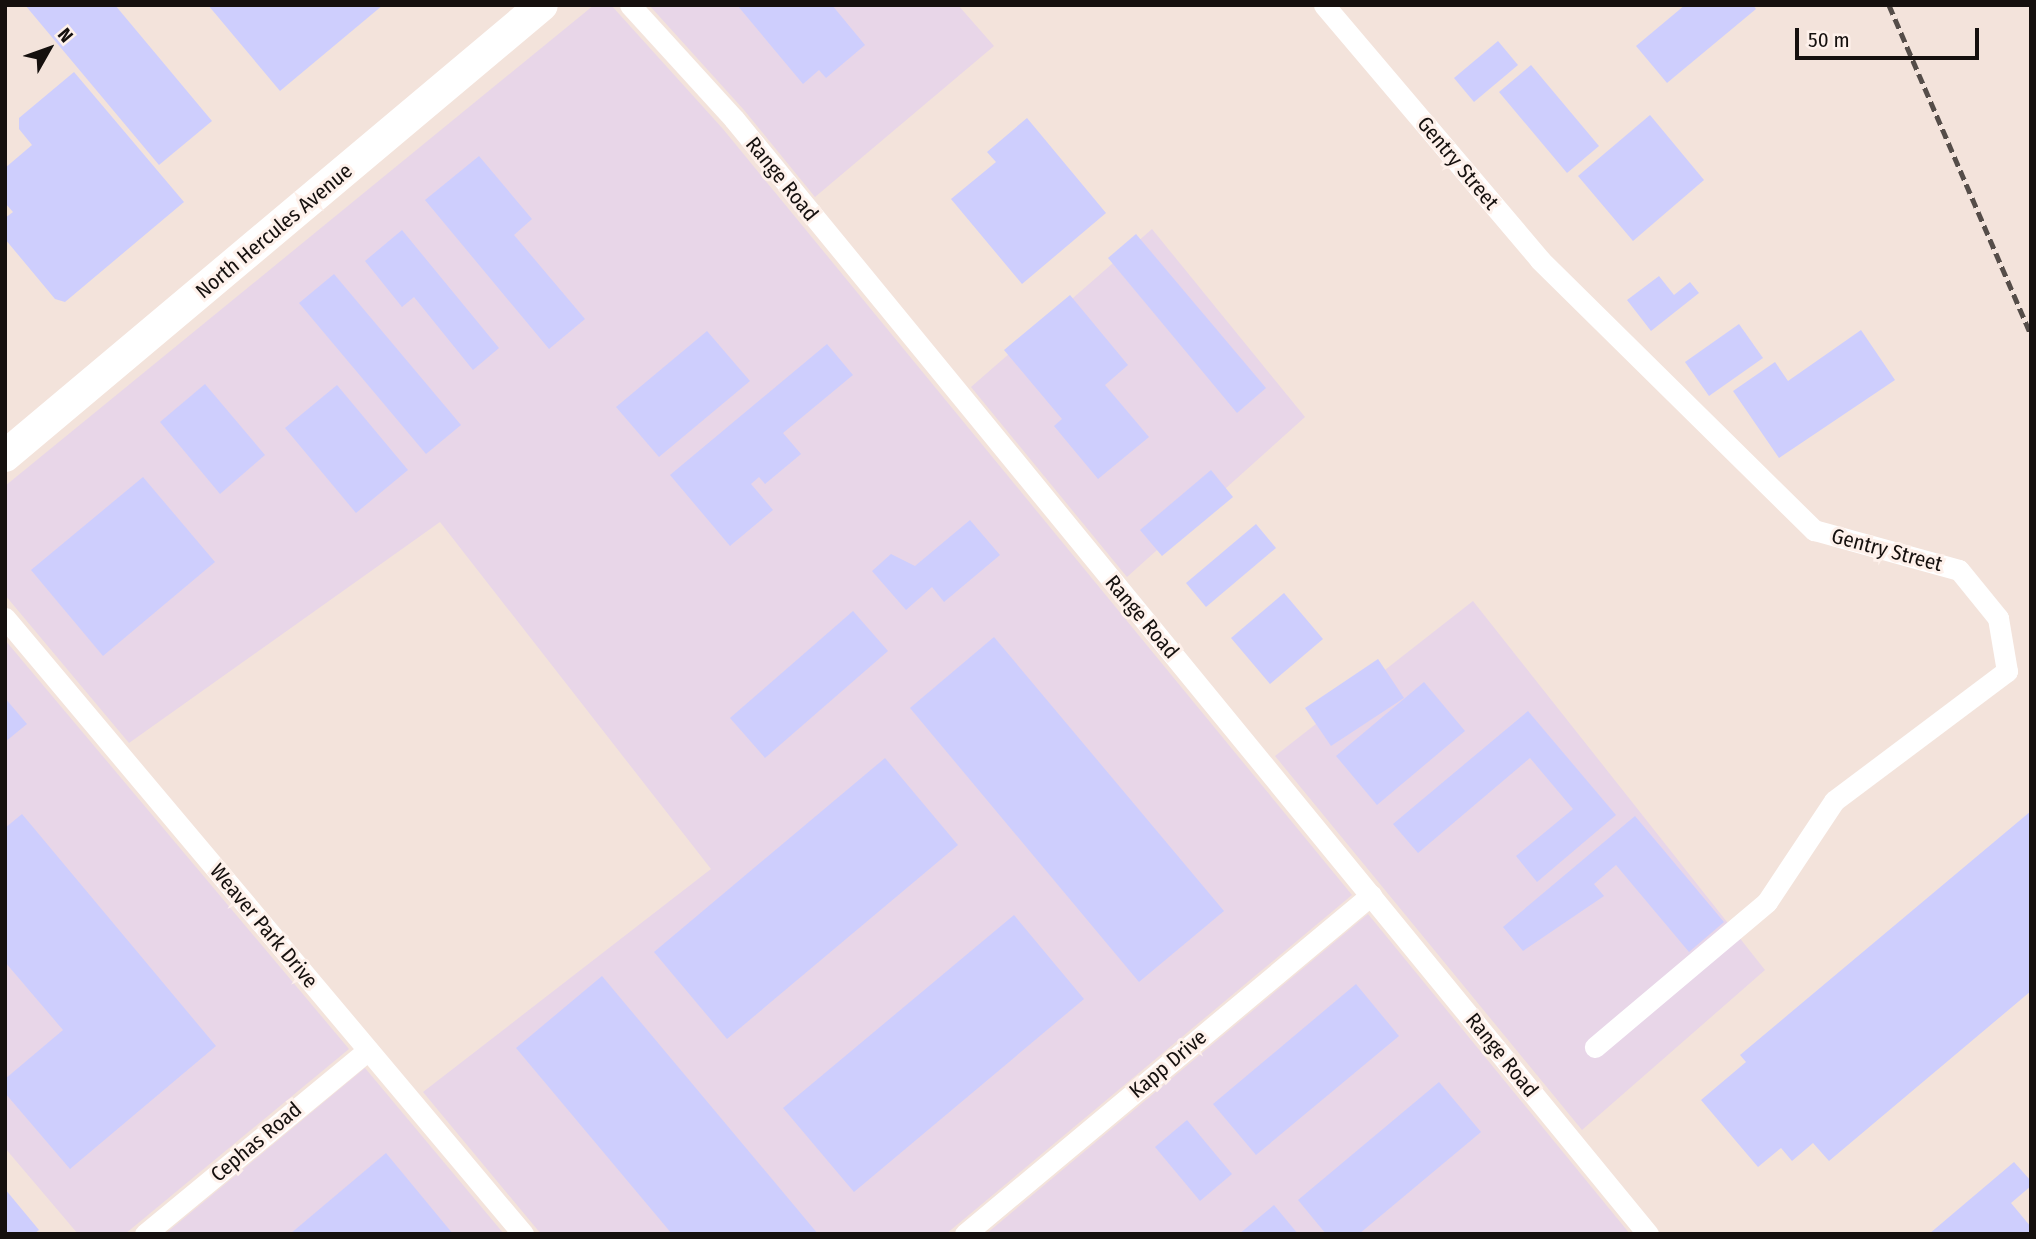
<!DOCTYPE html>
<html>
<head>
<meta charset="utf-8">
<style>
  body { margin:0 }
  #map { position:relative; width:2036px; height:1239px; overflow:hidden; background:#f3e3db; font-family:"Fira Sans Condensed",sans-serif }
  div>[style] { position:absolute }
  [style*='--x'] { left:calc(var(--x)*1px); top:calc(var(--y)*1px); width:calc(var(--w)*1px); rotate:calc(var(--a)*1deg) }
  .commercial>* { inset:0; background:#e8d6e8 }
  .building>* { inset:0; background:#cecefd }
  .street>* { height:21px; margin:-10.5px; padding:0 10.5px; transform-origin:10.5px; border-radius:10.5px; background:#fff }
  .secondary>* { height:32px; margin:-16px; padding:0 16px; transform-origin:16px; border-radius:16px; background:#fff }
  .rail>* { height:5px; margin-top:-2.5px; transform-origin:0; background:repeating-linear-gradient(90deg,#554d49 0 10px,transparent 0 15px) }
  span { translate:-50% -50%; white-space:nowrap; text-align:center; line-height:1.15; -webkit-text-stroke:6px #fef1eb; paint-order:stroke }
  .street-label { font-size:21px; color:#15100e }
  .frame { position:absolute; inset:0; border:7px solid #15100e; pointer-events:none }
  .north { position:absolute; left:14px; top:14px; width:70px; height:70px; -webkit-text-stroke:5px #fef1eb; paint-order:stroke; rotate:50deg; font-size:19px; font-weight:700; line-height:28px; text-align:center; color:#15100e }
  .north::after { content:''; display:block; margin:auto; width:24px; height:32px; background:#15100e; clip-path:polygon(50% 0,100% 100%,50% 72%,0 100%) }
  .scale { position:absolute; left:1795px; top:28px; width:184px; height:32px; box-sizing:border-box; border:4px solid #15100e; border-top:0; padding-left:9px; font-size:21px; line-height:24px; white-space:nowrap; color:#15100e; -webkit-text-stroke:5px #fef1eb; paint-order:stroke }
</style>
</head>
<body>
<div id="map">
  <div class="commercial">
    <i style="clip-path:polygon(594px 5px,611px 5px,723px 129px,1352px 895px,946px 1234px,541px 1234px,423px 1092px,711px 869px,440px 522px,129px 743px,5px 595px,5px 486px)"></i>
    <i style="clip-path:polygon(649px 5px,958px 5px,994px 46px,815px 197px,744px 110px)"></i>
    <i style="clip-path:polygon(1152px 229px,1305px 417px,1127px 577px,971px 387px)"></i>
    <i style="clip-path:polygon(1473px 601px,1765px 970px,1582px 1130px,1275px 756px)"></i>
    <i style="clip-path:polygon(5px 640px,349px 1049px,125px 1234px,78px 1234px,5px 1148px)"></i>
    <i style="clip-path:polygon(1368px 914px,1630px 1234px,986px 1234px)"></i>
    <i style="clip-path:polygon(365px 1068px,504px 1234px,165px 1234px)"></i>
  </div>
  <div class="building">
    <i style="clip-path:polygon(25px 5px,115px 5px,212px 121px,159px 165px)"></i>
    <i style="clip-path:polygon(208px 5px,383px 5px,280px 91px)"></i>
    <i style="clip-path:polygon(737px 5px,832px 5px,865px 45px,826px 78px,819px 70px,803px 84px)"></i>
    <i style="clip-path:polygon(1685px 5px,1753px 5px,1756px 9px,1667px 83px,1636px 46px)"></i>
    <i style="clip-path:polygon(1498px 41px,1518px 65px,1474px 102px,1454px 78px)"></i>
    <i style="clip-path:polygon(1531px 65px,1599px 146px,1567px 173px,1499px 92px)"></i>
    <i style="clip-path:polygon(74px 72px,184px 202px,65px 302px,55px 299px,5px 239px,5px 218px,13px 212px,5px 203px,5px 168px,32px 145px,19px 129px,19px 118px)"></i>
    <i style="clip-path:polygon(1650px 115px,1704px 180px,1633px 241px,1578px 176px)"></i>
    <i style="clip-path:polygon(1027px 118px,1106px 213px,1022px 284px,951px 199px,996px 162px,987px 152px)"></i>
    <i style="clip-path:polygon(479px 156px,532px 219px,514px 235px,585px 319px,549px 349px,425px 200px)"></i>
    <i style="clip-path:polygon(402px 230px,499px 348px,473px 370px,414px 297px,402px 307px,365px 261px)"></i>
    <i style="clip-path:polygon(1136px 234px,1266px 388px,1237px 413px,1108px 258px)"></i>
    <i style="clip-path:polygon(334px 274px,461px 425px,426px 454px,299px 303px)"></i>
    <i style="clip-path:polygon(1659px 276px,1674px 295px,1690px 282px,1699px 293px,1651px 331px,1627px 300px)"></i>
    <i style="clip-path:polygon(1070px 295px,1128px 365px,1105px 385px,1149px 437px,1098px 479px,1054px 426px,1062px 419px,1004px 350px)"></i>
    <i style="clip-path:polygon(1739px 324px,1763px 358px,1709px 396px,1685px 362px)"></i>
    <i style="clip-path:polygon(1861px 330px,1895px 380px,1779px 458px,1733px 391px,1775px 362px,1788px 381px)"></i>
    <i style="clip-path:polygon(707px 331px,750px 381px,659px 457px,616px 407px)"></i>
    <i style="clip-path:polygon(827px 344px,853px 375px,783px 433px,801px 454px,765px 484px,759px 477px,751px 484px,773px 510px,730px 546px,670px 475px)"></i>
    <i style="clip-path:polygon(205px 384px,265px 455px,220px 494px,160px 422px)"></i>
    <i style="clip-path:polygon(337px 385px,408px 470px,356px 513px,285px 428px)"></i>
    <i style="clip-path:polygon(1211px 470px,1233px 497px,1162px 556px,1140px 530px)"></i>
    <i style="clip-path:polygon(143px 477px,215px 562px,103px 656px,31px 570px)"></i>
    <i style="clip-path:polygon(970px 520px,1000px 555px,944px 602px,932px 587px,906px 610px,872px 571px,891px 554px,915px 566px)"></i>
    <i style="clip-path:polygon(1256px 524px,1276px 548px,1206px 607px,1186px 583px)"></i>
    <i style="clip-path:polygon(1284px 593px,1323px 639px,1270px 684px,1231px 638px)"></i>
    <i style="clip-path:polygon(853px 611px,888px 651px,765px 758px,730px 718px)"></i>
    <i style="clip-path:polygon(994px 637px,1224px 911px,1139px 982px,910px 708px)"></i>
    <i style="clip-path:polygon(1378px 659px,1404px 698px,1331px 746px,1305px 708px)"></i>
    <i style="clip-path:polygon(1424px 682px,1465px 731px,1377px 805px,1336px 756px)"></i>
    <i style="clip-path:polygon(5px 698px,27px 724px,5px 742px)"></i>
    <i style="clip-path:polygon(1528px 711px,1616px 815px,1537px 882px,1516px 856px,1573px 809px,1530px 758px,1418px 853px,1393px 824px)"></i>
    <i style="clip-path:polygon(885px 758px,958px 845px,727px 1039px,654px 952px)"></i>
    <i style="clip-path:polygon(2031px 811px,2031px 991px,1829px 1161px,1813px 1143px,1792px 1161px,1781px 1148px,1758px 1167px,1701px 1100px,1746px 1062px,1740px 1055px)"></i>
    <i style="clip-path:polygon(22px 814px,216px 1046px,70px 1169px,5px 1093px,5px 1079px,63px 1030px,5px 962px,5px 828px)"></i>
    <i style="clip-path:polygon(1635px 816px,1724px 922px,1689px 952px,1616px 865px,1594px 884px,1604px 896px,1523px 951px,1503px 927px)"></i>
    <i style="clip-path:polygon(1014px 915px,1084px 999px,854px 1192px,783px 1108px)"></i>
    <i style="clip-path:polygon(602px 976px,818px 1234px,672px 1234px,516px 1048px)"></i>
    <i style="clip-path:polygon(1356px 984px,1399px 1036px,1256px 1155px,1213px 1104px)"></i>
    <i style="clip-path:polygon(1439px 1082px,1481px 1132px,1359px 1234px,1326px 1234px,1298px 1200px)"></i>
    <i style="clip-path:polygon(1187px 1120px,1232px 1174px,1200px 1201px,1155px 1147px)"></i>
    <i style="clip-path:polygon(386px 1153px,453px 1234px,290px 1234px)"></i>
    <i style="clip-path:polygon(2014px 1162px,2031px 1181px,2031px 1186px,2011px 1203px,2031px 1227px,2031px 1234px,1929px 1234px)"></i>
    <i style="clip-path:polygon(5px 1189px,39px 1230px,34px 1234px,5px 1234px)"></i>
    <i style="clip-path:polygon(1274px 1205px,1298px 1234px,1239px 1234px)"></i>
  </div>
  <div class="street">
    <i style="--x:630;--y:5;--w:154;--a:47.6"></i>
    <i style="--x:734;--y:119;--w:1442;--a:50.66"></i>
    <i style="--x:1324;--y:5;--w:334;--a:49.7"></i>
    <i style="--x:1540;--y:260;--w:385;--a:44.6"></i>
    <i style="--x:1814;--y:530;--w:150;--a:15.4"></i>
    <i style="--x:1959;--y:570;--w:62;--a:50.9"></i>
    <i style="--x:1998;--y:618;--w:54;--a:80.4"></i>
    <i style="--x:2007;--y:671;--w:216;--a:143.1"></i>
    <i style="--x:1834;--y:801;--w:121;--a:123.6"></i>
    <i style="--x:1767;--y:902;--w:225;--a:139.9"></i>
    <i style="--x:5;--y:618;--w:805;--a:49.94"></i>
    <i style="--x:145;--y:1234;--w:289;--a:-39.5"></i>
    <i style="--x:965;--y:1234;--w:529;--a:-39.86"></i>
  </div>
  <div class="secondary">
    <i style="--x:5;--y:456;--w:701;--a:-40.03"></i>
  </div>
  <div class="rail">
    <i style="--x:1889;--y:5;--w:359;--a:66.7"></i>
  </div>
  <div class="street-label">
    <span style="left:1458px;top:163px;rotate:50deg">Gentry Street</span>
    <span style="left:782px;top:179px;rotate:51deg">Range Road</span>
    <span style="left:274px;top:231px;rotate:-40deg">North Hercules Avenue</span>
    <span style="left:1887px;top:550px;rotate:15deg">Gentry Street</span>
    <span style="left:1142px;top:617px;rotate:50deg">Range Road</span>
    <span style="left:264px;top:926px;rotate:50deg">Weaver Park Drive</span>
    <span style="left:1502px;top:1055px;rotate:51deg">Range Road</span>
    <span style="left:1168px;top:1064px;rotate:-40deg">Kapp Drive</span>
    <span style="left:256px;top:1142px;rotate:-40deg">Cephas Road</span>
  </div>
  <div class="frame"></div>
  <div class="north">N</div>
  <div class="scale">50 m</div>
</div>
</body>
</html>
